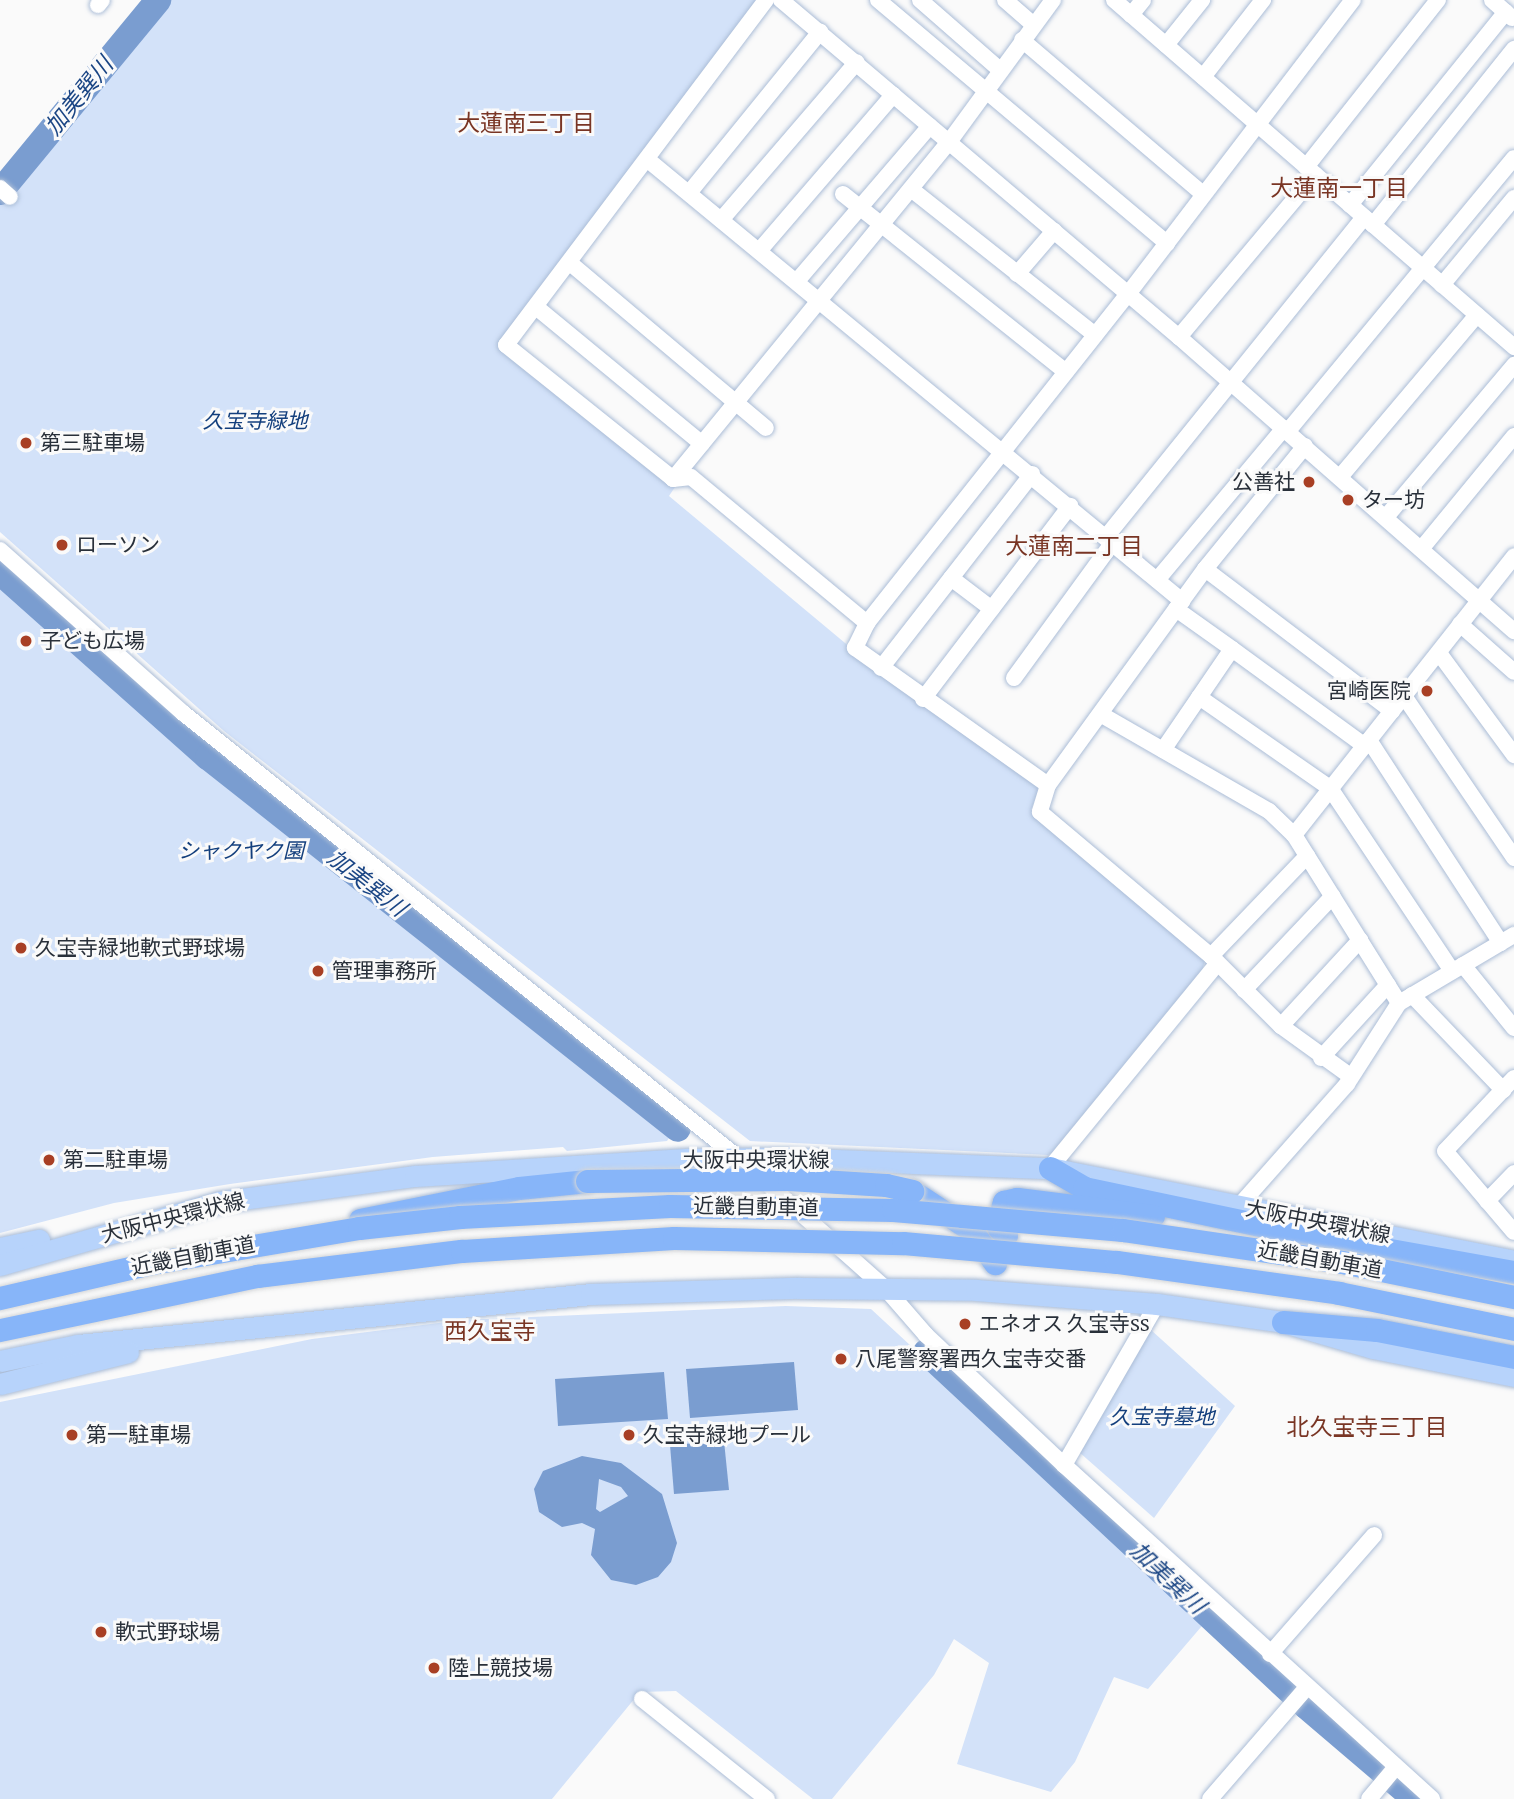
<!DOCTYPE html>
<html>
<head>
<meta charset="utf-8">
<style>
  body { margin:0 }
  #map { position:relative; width:1514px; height:1799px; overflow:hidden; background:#fafafa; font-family:"Crimson Pro","Noto Sans JP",serif }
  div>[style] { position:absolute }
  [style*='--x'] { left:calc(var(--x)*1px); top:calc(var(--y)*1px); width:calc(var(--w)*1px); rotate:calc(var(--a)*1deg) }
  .green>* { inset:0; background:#d3e2f9 }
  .water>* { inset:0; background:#7a9dd0 }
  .river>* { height:26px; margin:-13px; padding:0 13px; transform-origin:13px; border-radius:13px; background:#7a9dd0 }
  .roads { filter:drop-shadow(0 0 2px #abbdd7) drop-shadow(0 0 2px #abbdd7) }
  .minor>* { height:16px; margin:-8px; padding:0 8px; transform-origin:8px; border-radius:8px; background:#fff }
  .major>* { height:21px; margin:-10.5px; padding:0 10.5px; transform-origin:10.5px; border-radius:10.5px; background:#b7d3fb }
  .highway>* { height:23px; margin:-11.5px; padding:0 11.5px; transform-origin:11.5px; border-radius:11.5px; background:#87b5f9 }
  .bridges { filter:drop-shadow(0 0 2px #d4d6d8) drop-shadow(0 0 2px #d4d6d8) }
  .highway-bridge>* { height:23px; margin:-11.5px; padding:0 11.5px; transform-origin:11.5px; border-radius:11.5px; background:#87b5f9 }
  .dots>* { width:19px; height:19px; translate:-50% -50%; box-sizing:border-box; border:4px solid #fafafa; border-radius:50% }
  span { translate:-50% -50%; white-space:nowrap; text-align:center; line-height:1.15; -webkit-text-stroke:6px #fafafa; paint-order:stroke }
  .park-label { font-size:21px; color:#133f7d; font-style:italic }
  .poi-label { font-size:21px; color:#29303a }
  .left { translate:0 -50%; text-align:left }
  .right { translate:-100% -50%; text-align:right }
  .street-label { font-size:21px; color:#29303a }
  .water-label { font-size:23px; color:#1a4584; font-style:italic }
  .neighbourhood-label { font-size:23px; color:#793524 }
</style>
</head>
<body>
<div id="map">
  <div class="green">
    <i style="clip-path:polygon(161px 0,758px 0,499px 346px,675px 487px,669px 496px,857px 653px,1040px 786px,1031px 810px,1205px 960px,1200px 979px,1056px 1151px,1048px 1155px,750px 1141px,224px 731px,0 532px,0 201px)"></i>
    <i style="clip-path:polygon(0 578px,204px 758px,675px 1129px,667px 1141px,567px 1151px,563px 1147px,433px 1157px,230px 1184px,114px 1203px,0 1233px)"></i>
    <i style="clip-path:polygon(786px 1306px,871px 1309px,1207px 1620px,1148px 1689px,1114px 1677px,1075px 1762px,1051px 1792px,957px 1764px,989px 1663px,954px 1639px,934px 1675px,832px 1799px,813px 1799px,676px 1691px,640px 1692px,552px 1799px,0 1799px,0 1402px,312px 1339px,462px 1320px)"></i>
    <i style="clip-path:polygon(1151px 1330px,1235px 1406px,1154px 1518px,1079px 1452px)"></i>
  </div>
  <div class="water">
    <i style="clip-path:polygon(794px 1362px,798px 1410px,690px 1418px,686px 1369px)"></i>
    <i style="clip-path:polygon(664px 1372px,668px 1419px,558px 1426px,555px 1379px)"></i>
    <i style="clip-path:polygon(724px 1441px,729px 1490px,674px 1494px,670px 1445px)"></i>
    <i style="clip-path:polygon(evenodd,582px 1456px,621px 1463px,662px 1494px,677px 1543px,671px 1562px,658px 1577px,636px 1585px,611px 1580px,591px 1555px,595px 1529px,582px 1523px,562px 1527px,539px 1512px,534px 1489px,543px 1471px,582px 1456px,599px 1479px,621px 1487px,628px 1496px,600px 1512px,596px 1509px,599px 1479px)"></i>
  </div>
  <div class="river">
    <i style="--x:0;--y:192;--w:249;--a:-50.5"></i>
    <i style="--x:0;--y:572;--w:278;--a:41.7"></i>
    <i style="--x:208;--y:757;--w:599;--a:38.36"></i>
    <i style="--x:926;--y:1352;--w:519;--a:42.97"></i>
    <i style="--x:1306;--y:1706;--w:143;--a:40.5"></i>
  </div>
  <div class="roads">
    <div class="minor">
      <i style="--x:766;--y:0;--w:432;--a:127"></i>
      <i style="--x:506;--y:345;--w:214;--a:38.7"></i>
      <i style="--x:673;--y:479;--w:18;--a:-6"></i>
      <i style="--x:691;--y:477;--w:229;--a:39.7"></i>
      <i style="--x:781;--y:0;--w:522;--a:40.26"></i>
      <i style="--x:1179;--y:337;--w:446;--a:41.3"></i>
      <i style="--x:878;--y:0;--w:378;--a:40.1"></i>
      <i style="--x:920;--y:0;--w:106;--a:41.2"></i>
      <i style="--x:1005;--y:0;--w:38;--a:41"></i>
      <i style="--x:1114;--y:0;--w:530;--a:40.94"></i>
      <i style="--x:1492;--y:0;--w:27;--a:42"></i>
      <i style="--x:98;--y:5;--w:6;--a:-51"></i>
      <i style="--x:1131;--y:15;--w:19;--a:-51"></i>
      <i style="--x:1022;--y:40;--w:238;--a:40.4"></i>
      <i style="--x:1166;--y:45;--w:58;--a:-51.3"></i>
      <i style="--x:1203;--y:77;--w:98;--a:-52.1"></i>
      <i style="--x:648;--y:160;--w:693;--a:39.55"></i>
      <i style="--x:1306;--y:167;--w:213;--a:-51.7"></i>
      <i style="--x:0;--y:188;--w:13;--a:42"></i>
      <i style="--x:911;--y:189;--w:235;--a:38.4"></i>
      <i style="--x:689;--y:193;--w:208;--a:-50.9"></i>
      <i style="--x:843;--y:194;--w:285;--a:38.6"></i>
      <i style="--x:1350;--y:205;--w:248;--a:-51.1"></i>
      <i style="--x:721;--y:220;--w:208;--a:-49.3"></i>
      <i style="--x:1373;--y:225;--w:226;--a:-51.3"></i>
      <i style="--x:759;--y:251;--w:206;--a:-49.3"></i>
      <i style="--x:570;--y:263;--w:256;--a:40.1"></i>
      <i style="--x:1017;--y:274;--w:57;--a:-49.3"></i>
      <i style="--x:797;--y:281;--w:204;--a:-49.4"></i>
      <i style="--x:1442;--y:285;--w:113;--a:-50.4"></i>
      <i style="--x:536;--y:307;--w:215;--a:39.5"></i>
      <i style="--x:1179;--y:337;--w:212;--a:-50"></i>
      <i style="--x:1288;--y:431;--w:354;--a:-50.4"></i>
      <i style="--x:1305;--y:446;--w:159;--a:129.1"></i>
      <i style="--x:1205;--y:569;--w:267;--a:126"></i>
      <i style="--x:1048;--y:785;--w:28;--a:107"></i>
      <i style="--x:1040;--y:812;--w:224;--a:40.1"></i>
      <i style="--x:1211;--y:956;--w:99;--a:45"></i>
      <i style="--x:1281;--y:1026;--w:85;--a:35.9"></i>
      <i style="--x:1340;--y:477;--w:212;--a:-49.8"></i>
      <i style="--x:673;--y:479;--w:436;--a:-50.7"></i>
      <i style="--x:949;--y:142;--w:176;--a:-53.8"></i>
      <i style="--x:1386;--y:517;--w:199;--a:-49.9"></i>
      <i style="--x:1106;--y:537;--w:411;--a:-51.1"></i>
      <i style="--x:1422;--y:548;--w:145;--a:-50.6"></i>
      <i style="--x:0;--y:550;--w:245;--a:41.7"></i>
      <i style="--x:183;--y:713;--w:715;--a:38.7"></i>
      <i style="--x:1205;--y:569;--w:235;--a:37.2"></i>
      <i style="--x:951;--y:578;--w:51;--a:37.1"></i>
      <i style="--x:1157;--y:580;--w:198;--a:-50.1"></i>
      <i style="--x:1176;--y:609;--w:69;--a:35.5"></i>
      <i style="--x:1460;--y:624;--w:72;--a:41.6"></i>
      <i style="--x:1439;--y:653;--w:127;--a:53.7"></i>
      <i style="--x:881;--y:668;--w:246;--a:-52.1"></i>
      <i style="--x:1014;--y:678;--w:168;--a:-53.9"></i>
      <i style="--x:1404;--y:696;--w:196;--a:55.8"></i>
      <i style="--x:1199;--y:697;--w:160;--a:34.8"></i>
      <i style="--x:1330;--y:788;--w:220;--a:56.3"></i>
      <i style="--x:923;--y:699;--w:243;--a:-52.7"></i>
      <i style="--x:1102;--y:715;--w:193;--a:29.9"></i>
      <i style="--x:1269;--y:811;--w:35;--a:44"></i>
      <i style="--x:1369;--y:740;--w:242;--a:57"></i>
      <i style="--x:1163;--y:750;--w:122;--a:-55.7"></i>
      <i style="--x:1232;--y:649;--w:165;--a:36.1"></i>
      <i style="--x:1048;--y:785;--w:237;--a:-144.6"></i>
      <i style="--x:855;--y:648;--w:28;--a:-64"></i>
      <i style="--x:867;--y:623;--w:420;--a:-51.6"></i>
      <i style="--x:1128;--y:294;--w:370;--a:-52.6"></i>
      <i style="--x:1211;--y:956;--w:139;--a:-46.2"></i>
      <i style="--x:1463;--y:965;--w:81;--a:51"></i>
      <i style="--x:1244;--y:990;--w:129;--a:-46.6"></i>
      <i style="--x:1412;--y:995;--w:132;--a:46.2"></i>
      <i style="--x:1399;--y:1003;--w:198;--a:-122"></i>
      <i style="--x:1294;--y:835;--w:355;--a:-51.7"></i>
      <i style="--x:1281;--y:1026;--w:117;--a:-47.4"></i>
      <i style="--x:1321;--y:1058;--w:99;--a:-47.5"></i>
      <i style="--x:1514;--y:1078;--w:100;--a:133.4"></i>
      <i style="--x:1445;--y:1151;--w:106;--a:49.6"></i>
      <i style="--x:1050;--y:1168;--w:264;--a:-50.7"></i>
      <i style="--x:760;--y:1177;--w:169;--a:41.6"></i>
      <i style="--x:886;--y:1289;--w:61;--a:49"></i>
      <i style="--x:926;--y:1335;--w:190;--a:43.3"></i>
      <i style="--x:1064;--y:1465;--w:497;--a:42.2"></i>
      <i style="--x:1487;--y:1201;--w:39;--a:-46"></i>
      <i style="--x:1239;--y:1206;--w:163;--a:-48.5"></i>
      <i style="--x:1347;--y:1084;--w:96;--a:-57.3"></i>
      <i style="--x:1399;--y:1003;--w:134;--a:-30.6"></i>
      <i style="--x:1064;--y:1465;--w:186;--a:-60"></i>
      <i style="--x:1270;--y:1654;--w:158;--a:-48.8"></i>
      <i style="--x:642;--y:1699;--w:160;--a:38.7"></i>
      <i style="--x:1210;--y:1799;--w:147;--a:-49.1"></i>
      <i style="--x:1369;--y:1799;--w:40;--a:-50"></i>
    </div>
    <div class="major">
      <i style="--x:0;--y:1248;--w:40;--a:-12"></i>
      <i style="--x:0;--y:1265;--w:228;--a:-16"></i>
      <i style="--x:219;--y:1202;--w:198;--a:-7.6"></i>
      <i style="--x:415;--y:1176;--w:275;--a:-3.6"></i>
      <i style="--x:689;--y:1159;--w:95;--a:-0.6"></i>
      <i style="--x:784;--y:1158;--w:266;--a:2.2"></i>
      <i style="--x:1050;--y:1168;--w:473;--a:11.3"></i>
      <i style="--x:0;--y:1361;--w:80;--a:-11.6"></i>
      <i style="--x:78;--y:1345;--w:516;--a:-5.68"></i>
      <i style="--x:591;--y:1294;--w:208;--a:-1.7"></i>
      <i style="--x:799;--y:1288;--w:177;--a:0.6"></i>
      <i style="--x:976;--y:1290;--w:182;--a:4.4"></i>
      <i style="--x:1157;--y:1304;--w:127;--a:8.1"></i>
      <i style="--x:1283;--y:1322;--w:94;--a:16.1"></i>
      <i style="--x:1373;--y:1348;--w:144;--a:11.2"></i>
      <i style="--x:0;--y:1384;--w:132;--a:-14"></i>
    </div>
    <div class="highway">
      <i style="--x:1050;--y:1168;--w:39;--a:30"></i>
      <i style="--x:1084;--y:1188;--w:233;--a:11.9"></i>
      <i style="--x:1312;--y:1236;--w:205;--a:10.1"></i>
      <i style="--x:912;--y:1191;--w:71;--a:33.5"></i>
      <i style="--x:971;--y:1230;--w:41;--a:54"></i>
      <i style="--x:360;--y:1220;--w:162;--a:-11.4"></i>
      <i style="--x:519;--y:1188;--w:68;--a:-5.9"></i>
      <i style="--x:1006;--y:1235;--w:10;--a:-135"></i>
      <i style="--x:999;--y:1228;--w:9;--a:-90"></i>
      <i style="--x:999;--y:1219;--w:18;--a:-74"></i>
      <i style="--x:1004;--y:1202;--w:13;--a:-13"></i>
      <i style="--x:1017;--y:1199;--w:137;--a:7.1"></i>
      <i style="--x:1283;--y:1322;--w:94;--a:4.9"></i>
      <i style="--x:1377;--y:1330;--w:140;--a:11.1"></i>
    </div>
  </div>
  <div class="bridges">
    <div class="highway-bridge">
      <i style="--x:587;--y:1181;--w:202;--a:-0.6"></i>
      <i style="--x:789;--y:1179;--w:97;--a:3.5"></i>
      <i style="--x:886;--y:1185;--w:27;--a:13"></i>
      <i style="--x:0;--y:1298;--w:156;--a:-13"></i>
      <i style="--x:152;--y:1263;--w:210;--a:-9.6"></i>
      <i style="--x:359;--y:1228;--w:102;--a:-6.2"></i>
      <i style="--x:460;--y:1217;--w:210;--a:-3"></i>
      <i style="--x:670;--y:1206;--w:223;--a:1"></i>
      <i style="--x:893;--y:1210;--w:231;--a:5"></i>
      <i style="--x:1123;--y:1230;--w:221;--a:8.3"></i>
      <i style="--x:1342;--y:1262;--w:176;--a:11.5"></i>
      <i style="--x:0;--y:1330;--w:263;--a:-11.9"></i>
      <i style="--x:257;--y:1276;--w:207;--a:-7"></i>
      <i style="--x:462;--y:1251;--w:212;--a:-3.5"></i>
      <i style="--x:674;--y:1238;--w:229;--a:1.3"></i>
      <i style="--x:903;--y:1243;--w:215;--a:5.1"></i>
      <i style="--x:1117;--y:1262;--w:224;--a:7.9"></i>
      <i style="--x:1339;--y:1293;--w:179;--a:11.6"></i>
    </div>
  </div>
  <div class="dots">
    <i style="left:26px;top:443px;background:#a83f24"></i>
    <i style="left:1309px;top:482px;background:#a83f24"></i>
    <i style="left:1348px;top:500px;background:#a83f24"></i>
    <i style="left:62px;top:545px;background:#a83f24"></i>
    <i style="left:26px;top:641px;background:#a83f24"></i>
    <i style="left:1427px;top:691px;background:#a83f24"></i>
    <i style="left:21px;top:948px;background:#a83f24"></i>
    <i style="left:318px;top:971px;background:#a83f24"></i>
    <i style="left:49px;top:1160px;background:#a83f24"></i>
    <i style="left:965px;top:1324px;background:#a83f24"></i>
    <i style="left:841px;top:1359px;background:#a83f24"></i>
    <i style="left:72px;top:1435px;background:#a83f24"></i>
    <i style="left:629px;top:1435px;background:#a83f24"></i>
    <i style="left:101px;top:1632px;background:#a83f24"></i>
    <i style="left:434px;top:1668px;background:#a83f24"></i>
  </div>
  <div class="park-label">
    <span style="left:255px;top:421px">久宝寺緑地</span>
    <span style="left:241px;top:851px">シャクヤク園</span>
    <span style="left:1162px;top:1417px">久宝寺墓地</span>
  </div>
  <div class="poi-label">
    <span class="left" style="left:40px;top:443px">第三駐車場</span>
    <span class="right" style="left:1295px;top:482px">公善社</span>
    <span class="left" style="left:1362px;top:500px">ター坊</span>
    <span class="left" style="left:76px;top:545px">ローソン</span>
    <span class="left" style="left:40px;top:641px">子ども広場</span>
    <span class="right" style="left:1411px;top:691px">宮崎医院</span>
    <span class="left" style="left:35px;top:948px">久宝寺緑地軟式野球場</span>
    <span class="left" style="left:332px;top:971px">管理事務所</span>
    <span class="left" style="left:63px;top:1160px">第二駐車場</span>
    <span class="left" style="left:979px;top:1324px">エネオス 久宝寺SS</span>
    <span class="left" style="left:855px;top:1359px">八尾警察署西久宝寺交番</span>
    <span class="left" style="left:86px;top:1435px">第一駐車場</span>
    <span class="left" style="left:643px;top:1435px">久宝寺緑地プール</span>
    <span class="left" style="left:115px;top:1632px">軟式野球場</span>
    <span class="left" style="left:448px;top:1668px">陸上競技場</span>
  </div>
  <div class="street-label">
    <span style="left:756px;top:1160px">大阪中央環状線</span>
    <span style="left:756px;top:1207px;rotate:1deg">近畿自動車道</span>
    <span style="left:173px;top:1218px;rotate:-14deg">大阪中央環状線</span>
    <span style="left:1318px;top:1222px;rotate:11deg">大阪中央環状線</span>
    <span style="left:193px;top:1256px;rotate:-11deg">近畿自動車道</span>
    <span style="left:1320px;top:1260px;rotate:10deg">近畿自動車道</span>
  </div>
  <div class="water-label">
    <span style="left:79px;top:96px;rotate:-51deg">加美巽川</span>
    <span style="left:367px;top:883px;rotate:38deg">加美巽川</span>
    <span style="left:1168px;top:1578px;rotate:43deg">加美巽川</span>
  </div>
  <div class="neighbourhood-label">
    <span style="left:526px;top:123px">大蓮南三丁目</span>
    <span style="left:1339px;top:188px">大蓮南一丁目</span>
    <span style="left:1074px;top:546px">大蓮南二丁目</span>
    <span style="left:490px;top:1331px">西久宝寺</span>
    <span style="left:1367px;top:1427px">北久宝寺三丁目</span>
  </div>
</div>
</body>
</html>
